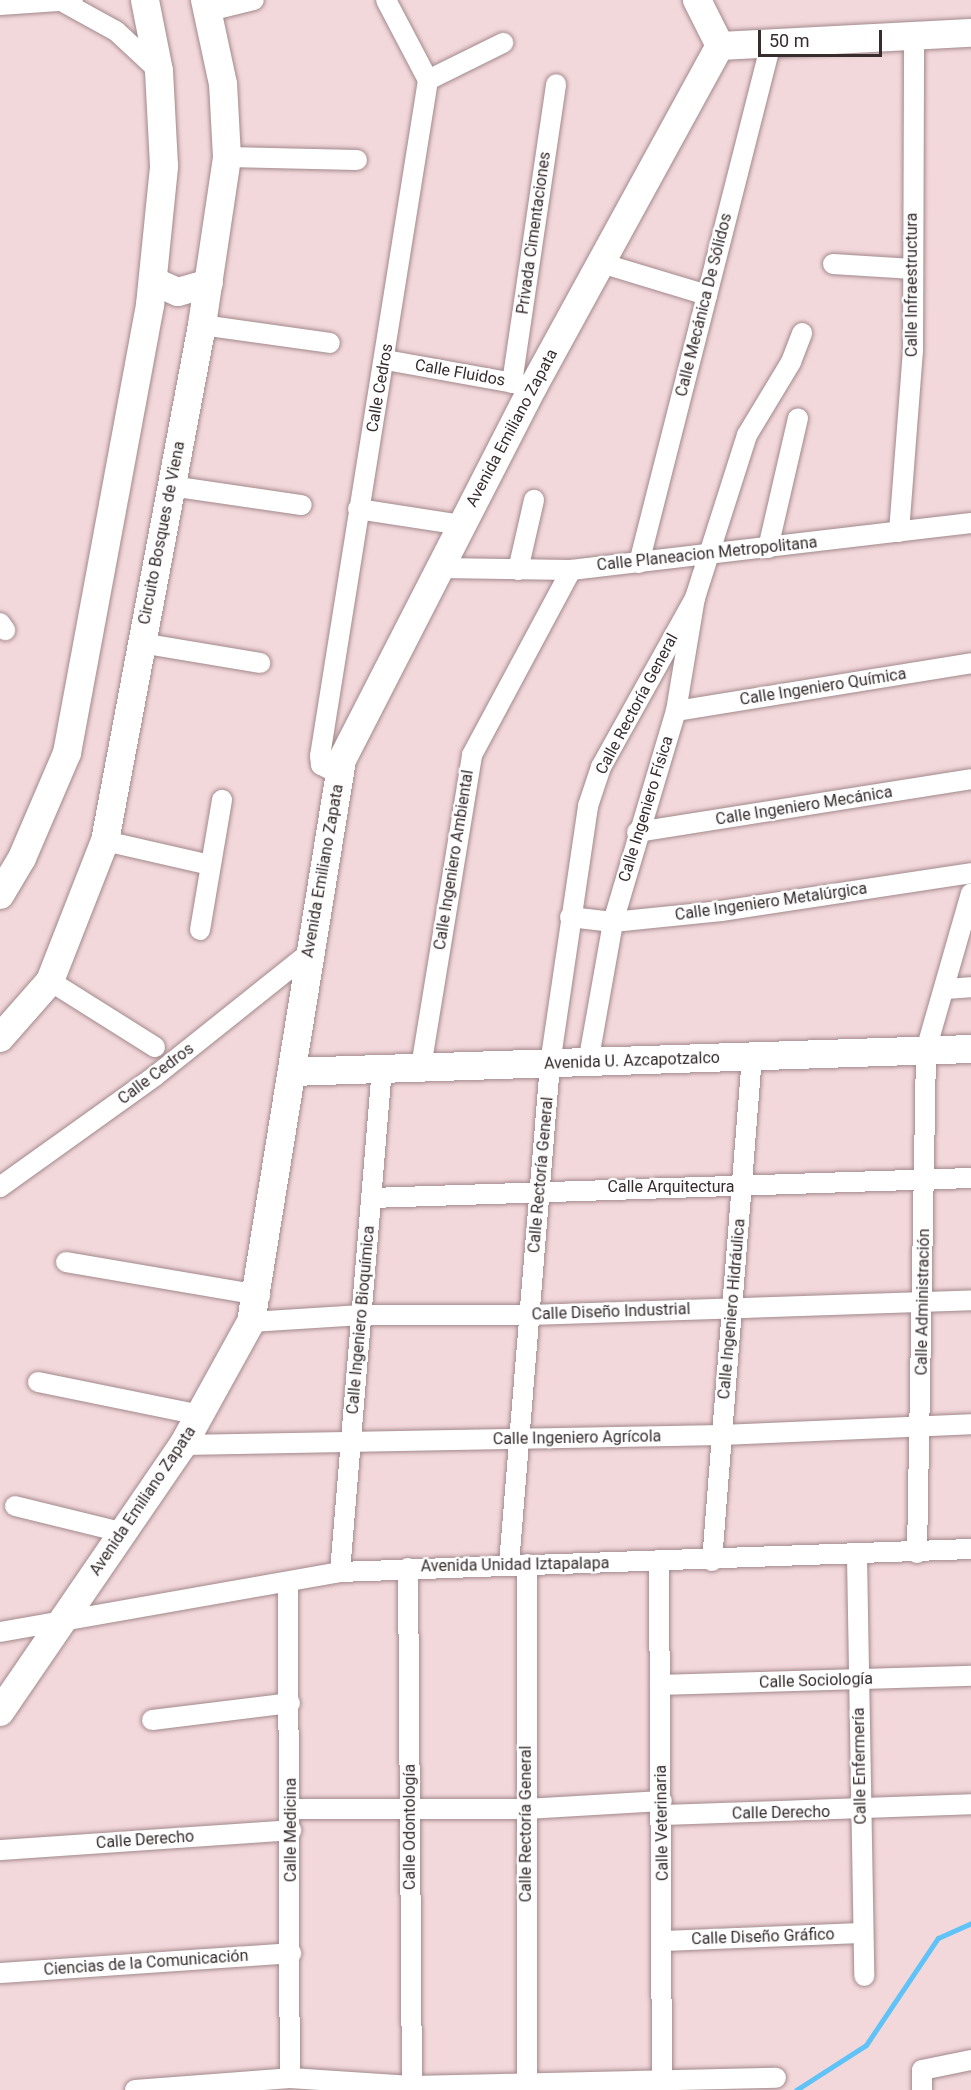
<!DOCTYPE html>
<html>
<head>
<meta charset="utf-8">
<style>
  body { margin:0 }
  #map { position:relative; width:971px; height:2090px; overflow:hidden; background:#f3d8db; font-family:Roboto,sans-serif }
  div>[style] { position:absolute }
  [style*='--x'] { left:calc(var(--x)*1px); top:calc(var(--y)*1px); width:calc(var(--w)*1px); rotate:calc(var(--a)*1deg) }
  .stream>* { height:5px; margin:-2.5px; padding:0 2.5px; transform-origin:2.5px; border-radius:2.5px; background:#60c3f7 }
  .roads { filter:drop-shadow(0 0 2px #a2898c) drop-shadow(0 0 2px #a2898c) }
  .street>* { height:20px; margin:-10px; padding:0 10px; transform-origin:10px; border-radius:10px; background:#fff }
  .secondary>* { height:28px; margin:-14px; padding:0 14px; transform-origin:14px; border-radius:14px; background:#fff }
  span { translate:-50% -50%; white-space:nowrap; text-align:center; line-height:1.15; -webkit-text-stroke:4.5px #fff; paint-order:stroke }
  .street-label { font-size:16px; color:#372d2e }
  .scale { position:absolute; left:758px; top:30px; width:124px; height:27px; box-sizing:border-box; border:3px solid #372d2e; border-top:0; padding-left:8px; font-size:18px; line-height:21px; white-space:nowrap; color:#372d2e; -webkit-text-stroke:4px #fff; paint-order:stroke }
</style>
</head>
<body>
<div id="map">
  <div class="stream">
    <i style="--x:796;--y:2090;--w:83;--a:-32.7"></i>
    <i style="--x:866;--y:2045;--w:129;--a:-56.1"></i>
    <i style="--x:938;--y:1938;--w:36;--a:-24"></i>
  </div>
  <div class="roads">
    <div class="street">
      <i style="--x:65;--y:3;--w:58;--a:28.8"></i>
      <i style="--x:116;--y:31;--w:59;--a:42.9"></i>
      <i style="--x:0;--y:5;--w:73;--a:-3.9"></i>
      <i style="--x:209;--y:11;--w:46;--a:-13.7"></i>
      <i style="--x:428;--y:80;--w:84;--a:-26.3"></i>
      <i style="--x:227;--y:157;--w:130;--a:1.3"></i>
      <i style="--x:601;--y:263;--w:111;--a:16.8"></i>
      <i style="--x:833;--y:264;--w:80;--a:3.6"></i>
      <i style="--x:202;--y:325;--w:129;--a:8"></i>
      <i style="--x:386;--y:360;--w:141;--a:10.2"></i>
      <i style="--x:512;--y:383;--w:302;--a:-81.6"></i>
      <i style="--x:171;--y:486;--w:132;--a:8.3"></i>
      <i style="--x:358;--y:509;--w:104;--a:8.8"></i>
      <i style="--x:899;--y:532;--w:182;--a:-85.6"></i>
      <i style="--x:913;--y:351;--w:313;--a:-89.8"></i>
      <i style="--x:768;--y:548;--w:133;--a:-77"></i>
      <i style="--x:639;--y:563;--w:532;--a:-75.75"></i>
      <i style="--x:441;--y:568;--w:130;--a:0.9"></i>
      <i style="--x:571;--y:570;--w:403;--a:-6.7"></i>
      <i style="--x:518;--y:570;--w:72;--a:-77.1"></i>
      <i style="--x:0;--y:623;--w:9;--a:54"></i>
      <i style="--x:141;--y:643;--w:121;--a:9.5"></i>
      <i style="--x:676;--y:711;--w:299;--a:-9.2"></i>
      <i style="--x:339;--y:774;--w:20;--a:-153"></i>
      <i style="--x:321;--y:765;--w:9;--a:-96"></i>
      <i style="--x:320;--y:756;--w:685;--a:-80.92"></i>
      <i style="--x:428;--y:80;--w:90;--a:-117.7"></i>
      <i style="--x:637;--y:832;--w:338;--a:-9"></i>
      <i style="--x:105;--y:841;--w:108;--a:12.9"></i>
      <i style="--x:570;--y:917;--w:43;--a:6.6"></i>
      <i style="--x:613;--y:922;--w:109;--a:-5.8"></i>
      <i style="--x:721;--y:911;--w:253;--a:-8.6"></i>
      <i style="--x:200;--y:930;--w:132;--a:-80.4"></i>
      <i style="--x:50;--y:981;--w:124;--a:32.2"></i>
      <i style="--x:945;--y:989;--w:26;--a:-4"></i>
      <i style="--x:588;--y:1063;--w:143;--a:-79.9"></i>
      <i style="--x:613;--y:922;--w:220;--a:-73.4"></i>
      <i style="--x:676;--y:711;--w:115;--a:-80.5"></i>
      <i style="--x:695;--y:598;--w:171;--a:-72.3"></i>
      <i style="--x:747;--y:435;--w:85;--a:-58.9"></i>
      <i style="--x:791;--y:362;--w:31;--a:-69"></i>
      <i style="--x:421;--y:1067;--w:316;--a:-80.7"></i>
      <i style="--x:472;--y:755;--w:210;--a:-61.8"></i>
      <i style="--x:0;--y:1187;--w:191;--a:-35.6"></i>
      <i style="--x:155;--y:1076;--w:196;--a:-38.6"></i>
      <i style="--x:371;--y:1198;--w:600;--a:-1.91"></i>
      <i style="--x:66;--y:1262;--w:197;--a:9.7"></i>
      <i style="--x:251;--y:1322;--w:111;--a:-3.6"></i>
      <i style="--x:362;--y:1315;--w:168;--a:0"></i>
      <i style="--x:530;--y:1315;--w:441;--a:-1.9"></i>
      <i style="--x:38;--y:1382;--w:165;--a:11.5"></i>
      <i style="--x:183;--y:1445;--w:539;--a:-1.06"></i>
      <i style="--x:722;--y:1435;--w:249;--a:-2.5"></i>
      <i style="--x:15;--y:1506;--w:109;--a:13.8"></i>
      <i style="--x:917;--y:1553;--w:503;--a:-88.97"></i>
      <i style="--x:926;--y:1050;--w:163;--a:-74"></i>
      <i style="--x:857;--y:1556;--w:420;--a:89"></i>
      <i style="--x:712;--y:1561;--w:507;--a:-85.47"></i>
      <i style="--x:659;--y:1562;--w:528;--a:89.67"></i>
      <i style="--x:509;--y:1564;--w:502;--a:-85.31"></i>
      <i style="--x:550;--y:1064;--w:261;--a:-81.6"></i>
      <i style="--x:588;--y:806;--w:41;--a:-71.6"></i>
      <i style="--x:601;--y:767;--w:193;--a:-60.9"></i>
      <i style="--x:408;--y:1568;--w:518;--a:89.56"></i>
      <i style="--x:340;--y:1572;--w:506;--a:-85.24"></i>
      <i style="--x:288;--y:1582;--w:496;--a:89.8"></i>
      <i style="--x:0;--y:1632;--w:345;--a:-10"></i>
      <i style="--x:340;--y:1572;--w:631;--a:-2.09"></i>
      <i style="--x:660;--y:1685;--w:311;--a:-1.7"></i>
      <i style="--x:152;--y:1720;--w:139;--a:-7"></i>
      <i style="--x:292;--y:1809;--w:234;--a:0"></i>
      <i style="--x:526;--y:1809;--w:136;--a:-3.4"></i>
      <i style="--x:663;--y:1815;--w:308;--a:-2"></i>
      <i style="--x:0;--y:1850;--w:292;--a:-3.9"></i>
      <i style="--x:662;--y:1941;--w:201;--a:-2.3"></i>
      <i style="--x:0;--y:1973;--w:292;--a:-3.9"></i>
      <i style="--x:527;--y:2083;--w:519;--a:-90"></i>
      <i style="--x:135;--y:2090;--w:155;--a:-4.4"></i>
      <i style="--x:290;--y:2078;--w:122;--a:3.8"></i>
      <i style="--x:412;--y:2086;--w:364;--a:-1.3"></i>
      <i style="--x:922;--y:2090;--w:20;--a:-90"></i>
      <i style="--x:922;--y:2070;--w:50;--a:-11.5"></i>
    </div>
    <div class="secondary">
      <i style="--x:697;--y:0;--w:51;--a:63.4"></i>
      <i style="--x:720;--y:46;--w:251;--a:-3"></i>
      <i style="--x:153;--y:281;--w:27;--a:24"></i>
      <i style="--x:178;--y:292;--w:32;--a:-16"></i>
      <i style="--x:0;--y:895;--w:43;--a:-59.3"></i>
      <i style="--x:22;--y:858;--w:114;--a:-66.8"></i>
      <i style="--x:67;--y:753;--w:456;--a:-79.5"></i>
      <i style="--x:150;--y:305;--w:140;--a:-84.2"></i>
      <i style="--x:164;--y:166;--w:95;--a:-93"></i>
      <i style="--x:159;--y:71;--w:72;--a:-101.2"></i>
      <i style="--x:0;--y:1038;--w:76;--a:-48.7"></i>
      <i style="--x:50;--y:981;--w:150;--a:-68.6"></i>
      <i style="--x:105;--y:841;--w:525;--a:-79.35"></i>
      <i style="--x:202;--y:325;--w:170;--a:-81.5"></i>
      <i style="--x:227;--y:157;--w:73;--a:-93.1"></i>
      <i style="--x:223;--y:84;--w:86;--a:-102.1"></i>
      <i style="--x:292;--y:1072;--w:679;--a:-1.94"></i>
      <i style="--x:0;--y:1712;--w:324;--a:-55.6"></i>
      <i style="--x:183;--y:1445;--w:141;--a:-61.1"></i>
      <i style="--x:251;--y:1322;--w:569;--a:-80.8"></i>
      <i style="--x:342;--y:760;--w:419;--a:-62.9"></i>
      <i style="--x:533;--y:387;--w:389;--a:-61.3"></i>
    </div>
  </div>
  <div class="street-label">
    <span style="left:534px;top:233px;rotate:-82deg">Privada Cimentaciones</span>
    <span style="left:912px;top:285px;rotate:-90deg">Calle Infraestructura</span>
    <span style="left:704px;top:305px;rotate:-76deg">Calle Mecánica De Sólidos</span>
    <span style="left:460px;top:373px;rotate:10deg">Calle Fluidos</span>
    <span style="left:380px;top:388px;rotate:-80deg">Calle Cedros</span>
    <span style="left:512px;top:428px;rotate:-62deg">Avenida Emiliano Zapata</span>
    <span style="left:162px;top:533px;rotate:-79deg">Circuito Bosques de Viena</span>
    <span style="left:707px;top:554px;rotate:-6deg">Calle Planeacion Metropolitana</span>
    <span style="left:823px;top:687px;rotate:-9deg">Calle Ingeniero Química</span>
    <span style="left:637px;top:704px;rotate:-62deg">Calle Rectoría General</span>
    <span style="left:804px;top:806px;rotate:-9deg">Calle Ingeniero Mecánica</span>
    <span style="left:646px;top:809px;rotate:-73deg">Calle Ingeniero Física</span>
    <span style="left:454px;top:860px;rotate:-81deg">Calle Ingeniero Ambiental</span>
    <span style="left:323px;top:871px;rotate:-80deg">Avenida Emiliano Zapata</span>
    <span style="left:771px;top:902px;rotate:-8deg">Calle Ingeniero Metalúrgica</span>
    <span style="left:632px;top:1061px;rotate:-2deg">Avenida U. Azcapotzalco</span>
    <span style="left:156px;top:1074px;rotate:-37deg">Calle Cedros</span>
    <span style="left:541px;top:1175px;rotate:-85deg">Calle Rectoría General</span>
    <span style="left:671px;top:1187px">Calle Arquitectura</span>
    <span style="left:923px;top:1302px;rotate:-89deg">Calle Administración</span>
    <span style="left:732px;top:1309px;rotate:-85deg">Calle Ingeniero Hidráulica</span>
    <span style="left:611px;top:1312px;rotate:-2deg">Calle Diseño Industrial</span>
    <span style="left:361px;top:1320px;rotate:-85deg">Calle Ingeniero Bioquímica</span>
    <span style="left:577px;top:1438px;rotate:-1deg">Calle Ingeniero Agrícola</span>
    <span style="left:143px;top:1501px;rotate:-56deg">Avenida Emiliano Zapata</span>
    <span style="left:515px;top:1565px;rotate:-1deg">Avenida Unidad Iztapalapa</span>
    <span style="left:816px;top:1681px;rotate:-2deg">Calle Sociología</span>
    <span style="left:860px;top:1766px;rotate:-91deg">Calle Enfermería</span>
    <span style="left:781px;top:1813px;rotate:-1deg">Calle Derecho</span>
    <span style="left:662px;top:1823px;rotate:-91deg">Calle Veterinaria</span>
    <span style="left:526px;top:1824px;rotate:-90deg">Calle Rectoría General</span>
    <span style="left:410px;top:1827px;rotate:-90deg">Calle Odontología</span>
    <span style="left:291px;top:1830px;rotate:-90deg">Calle Medicina</span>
    <span style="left:145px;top:1840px;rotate:-4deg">Calle Derecho</span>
    <span style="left:763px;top:1937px;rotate:-2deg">Calle Diseño Gráfico</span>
    <span style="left:146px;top:1963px;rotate:-4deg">Ciencias de la Comunicación</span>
  </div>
  <div class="scale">50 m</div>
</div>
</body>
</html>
